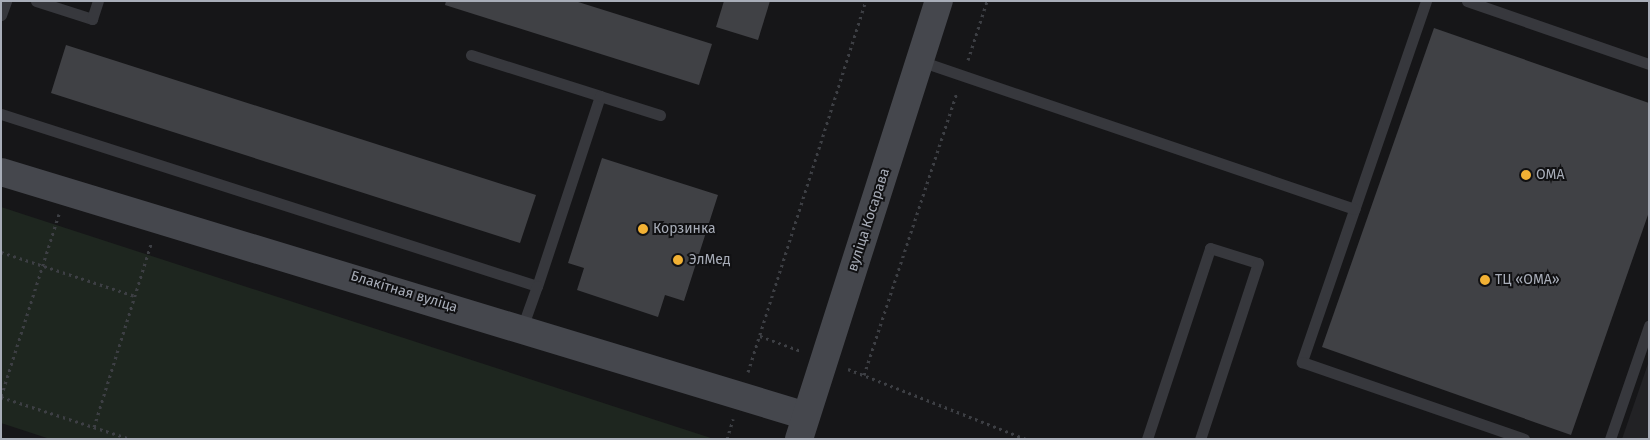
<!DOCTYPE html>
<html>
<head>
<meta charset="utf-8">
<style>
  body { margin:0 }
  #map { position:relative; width:1650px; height:440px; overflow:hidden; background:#161618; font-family:"Fira Sans",sans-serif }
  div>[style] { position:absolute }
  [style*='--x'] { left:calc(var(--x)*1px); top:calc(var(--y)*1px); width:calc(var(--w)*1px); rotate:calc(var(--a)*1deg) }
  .built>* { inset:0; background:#222225 }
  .green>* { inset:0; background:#1e261f }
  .building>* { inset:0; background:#404145 }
  .path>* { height:3px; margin-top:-1.5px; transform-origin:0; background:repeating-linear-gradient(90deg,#3d3f44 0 2.5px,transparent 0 6.5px) }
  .lane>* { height:11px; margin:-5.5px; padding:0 5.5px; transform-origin:5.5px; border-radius:5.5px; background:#37383d }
  .secondary>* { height:28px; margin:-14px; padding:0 14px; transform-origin:14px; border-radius:14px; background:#45474d }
  .dots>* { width:14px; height:14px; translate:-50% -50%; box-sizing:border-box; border:2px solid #111113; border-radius:50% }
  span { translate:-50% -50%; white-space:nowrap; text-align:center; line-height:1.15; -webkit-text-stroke:4px #111113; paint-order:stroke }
  .poi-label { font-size:14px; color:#a8adb8 }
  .left { translate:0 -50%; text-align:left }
  .street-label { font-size:14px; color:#a8adb8 }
  .frame { position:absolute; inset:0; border:2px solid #a8adb8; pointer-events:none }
</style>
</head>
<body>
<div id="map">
  <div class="built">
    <i style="clip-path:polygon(1649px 361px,1649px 439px,1622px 439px)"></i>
  </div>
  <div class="green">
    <i style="clip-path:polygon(1px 207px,714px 439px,50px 439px,1px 423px)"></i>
  </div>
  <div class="building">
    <i style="clip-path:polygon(446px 1px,575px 1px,712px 44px,699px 85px,445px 5px)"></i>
    <i style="clip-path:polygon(724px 1px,770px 1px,758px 40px,716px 27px)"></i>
    <i style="clip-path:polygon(1434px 28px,1649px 103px,1649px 212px,1571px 435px,1322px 347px)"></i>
    <i style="clip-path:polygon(66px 45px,536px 195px,520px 243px,51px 93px)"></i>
    <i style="clip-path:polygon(602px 158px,718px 195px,684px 301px,665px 295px,658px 317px,577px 290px,584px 268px,568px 263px)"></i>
  </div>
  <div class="path">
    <i style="--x:968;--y:60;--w:62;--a:-72.1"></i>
    <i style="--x:59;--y:214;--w:192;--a:107.6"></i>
    <i style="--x:1;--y:397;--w:136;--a:18"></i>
    <i style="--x:1;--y:252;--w:141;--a:18.2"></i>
    <i style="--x:760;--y:336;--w:44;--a:20.1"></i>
    <i style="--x:848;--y:369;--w:191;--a:21.5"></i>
    <i style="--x:748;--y:372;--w:389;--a:-72.4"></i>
    <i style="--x:864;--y:375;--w:298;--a:-71.8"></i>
    <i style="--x:94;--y:427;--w:192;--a:-72.7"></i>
    <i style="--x:727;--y:439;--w:21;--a:-73"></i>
  </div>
  <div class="lane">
    <i style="--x:36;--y:1;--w:59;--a:17.8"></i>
    <i style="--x:92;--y:19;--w:19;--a:-72"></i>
    <i style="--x:1426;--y:1;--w:382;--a:109"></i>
    <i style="--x:1302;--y:362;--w:235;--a:19.1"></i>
    <i style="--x:1467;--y:1;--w:193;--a:19.1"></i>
    <i style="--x:1;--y:15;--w:15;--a:-70"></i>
    <i style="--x:471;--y:55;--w:135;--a:17.6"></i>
    <i style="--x:600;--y:96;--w:200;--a:108.3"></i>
    <i style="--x:920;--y:61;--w:459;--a:18.8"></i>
    <i style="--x:600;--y:96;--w:63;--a:17.6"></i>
    <i style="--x:1;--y:114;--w:563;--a:17.79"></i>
    <i style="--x:537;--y:286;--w:45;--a:109.7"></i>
    <i style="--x:1147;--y:439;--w:201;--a:-71.7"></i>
    <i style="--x:1210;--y:248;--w:50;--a:17.4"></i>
    <i style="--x:1258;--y:263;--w:185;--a:108.2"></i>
    <i style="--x:1610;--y:439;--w:120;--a:-71"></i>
  </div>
  <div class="secondary">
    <i style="--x:1;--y:172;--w:841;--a:16.86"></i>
    <i style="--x:799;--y:439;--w:460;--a:-72.3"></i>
  </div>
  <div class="dots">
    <i style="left:1526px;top:175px;background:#f2b134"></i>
    <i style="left:643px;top:229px;background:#f2b134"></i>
    <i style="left:678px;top:260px;background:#f2b134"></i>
    <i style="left:1485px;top:280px;background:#f2b134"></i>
  </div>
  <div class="poi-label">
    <span class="left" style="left:1536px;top:175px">ОМА</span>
    <span class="left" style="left:653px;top:229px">Корзинка</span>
    <span class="left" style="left:689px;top:260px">ЭлМед</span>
    <span class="left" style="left:1495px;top:280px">ТЦ «ОМА»</span>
  </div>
  <div class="street-label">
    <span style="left:869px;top:220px;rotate:-72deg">вуліца Косарава</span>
    <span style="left:404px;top:292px;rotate:17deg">Блакітная вуліца</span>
  </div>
  <div class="frame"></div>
</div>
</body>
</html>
